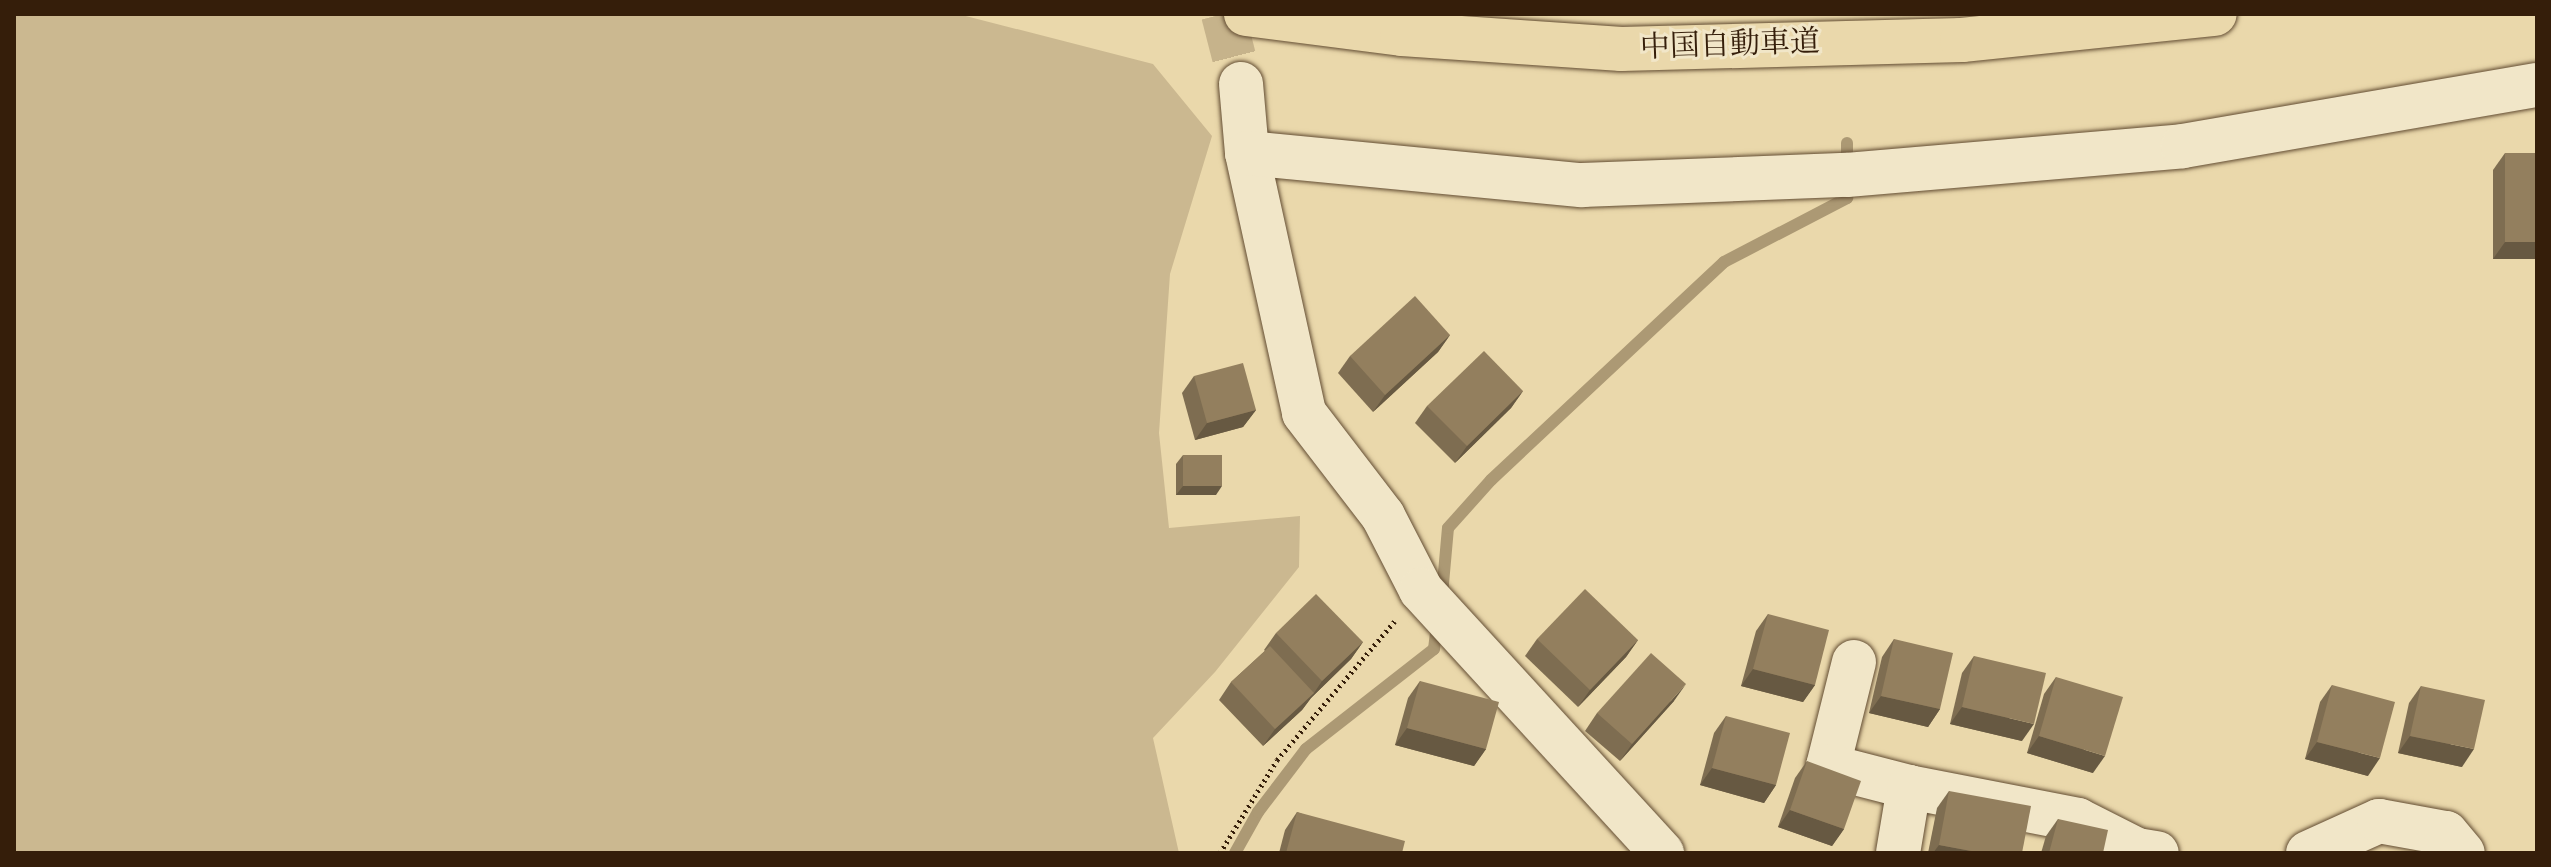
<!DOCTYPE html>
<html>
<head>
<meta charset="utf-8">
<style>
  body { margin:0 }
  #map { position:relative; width:2551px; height:867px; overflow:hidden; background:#ead8ab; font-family:"Old Standard TT","Noto Serif JP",serif }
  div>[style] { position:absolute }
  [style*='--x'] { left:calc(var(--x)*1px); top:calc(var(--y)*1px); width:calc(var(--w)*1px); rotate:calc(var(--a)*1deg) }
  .green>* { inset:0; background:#cbb890 }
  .stream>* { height:12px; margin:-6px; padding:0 6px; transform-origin:6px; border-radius:6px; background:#ac9974 }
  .street-tunnel>* { height:44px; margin-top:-22px; transform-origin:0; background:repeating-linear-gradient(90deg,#c6b38b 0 44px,transparent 0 66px) }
  .path>* { height:5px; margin-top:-2.5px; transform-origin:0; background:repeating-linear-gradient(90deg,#351e0a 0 2px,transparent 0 6px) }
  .roads { filter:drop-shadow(0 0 2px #624c32) drop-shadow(0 0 2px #624c32) }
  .street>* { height:44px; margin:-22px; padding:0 22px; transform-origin:22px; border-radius:22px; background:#f1e6c8 }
  .highway>* { height:44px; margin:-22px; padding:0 22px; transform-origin:22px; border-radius:22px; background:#ead8ab }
  .wall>* { inset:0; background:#7e6d51 }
  .shaded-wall>* { inset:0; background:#675942 }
  .building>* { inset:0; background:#937f5e }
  span { translate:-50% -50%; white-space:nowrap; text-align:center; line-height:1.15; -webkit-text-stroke:6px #f1e6c8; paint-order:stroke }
  .street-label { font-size:30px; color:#351e0a }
  .frame { position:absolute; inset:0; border:16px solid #351e0a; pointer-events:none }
</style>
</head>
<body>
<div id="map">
  <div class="green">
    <i style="clip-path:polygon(14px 14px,958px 14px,1153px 64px,1212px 136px,1170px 274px,1159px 433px,1169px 528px,1300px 516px,1299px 567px,1215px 672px,1153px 738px,1179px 853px,14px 853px)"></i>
  </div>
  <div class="stream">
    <i style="--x:1442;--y:595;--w:67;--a:-84.9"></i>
    <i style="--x:1448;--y:528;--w:64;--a:-48.1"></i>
    <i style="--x:1491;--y:480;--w:319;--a:-43.1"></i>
    <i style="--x:1724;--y:262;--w:139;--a:-27.5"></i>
    <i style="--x:1847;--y:198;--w:55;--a:-90"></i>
    <i style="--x:1235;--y:853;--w:47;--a:-60.7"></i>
    <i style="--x:1258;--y:812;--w:79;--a:-52.7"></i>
    <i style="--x:1306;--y:749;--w:162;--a:-38"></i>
    <i style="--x:1434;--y:649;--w:24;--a:-83"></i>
  </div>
  <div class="street-tunnel">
    <i style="--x:1223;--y:14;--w:72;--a:75.6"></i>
  </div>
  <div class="path">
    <i style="--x:1220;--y:853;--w:109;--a:-58.5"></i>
    <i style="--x:1277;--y:760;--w:182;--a:-49.7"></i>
  </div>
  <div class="roads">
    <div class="street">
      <i style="--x:1241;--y:84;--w:69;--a:85"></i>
      <i style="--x:1247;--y:153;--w:266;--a:77.6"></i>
      <i style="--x:1304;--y:413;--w:130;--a:52.5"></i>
      <i style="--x:1383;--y:516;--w:83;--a:62.8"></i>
      <i style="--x:1421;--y:590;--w:357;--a:47.5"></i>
      <i style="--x:1247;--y:153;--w:337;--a:5.5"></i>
      <i style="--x:1582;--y:185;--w:265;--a:-2.2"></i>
      <i style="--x:1847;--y:175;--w:337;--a:-4.9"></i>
      <i style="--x:2183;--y:146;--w:359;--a:-9.8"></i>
      <i style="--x:1854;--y:662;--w:107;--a:104"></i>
      <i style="--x:1828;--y:766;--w:84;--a:14.5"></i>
      <i style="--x:1898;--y:853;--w:67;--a:-80.5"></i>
      <i style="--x:1909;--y:787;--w:172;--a:11"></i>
      <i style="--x:2078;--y:820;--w:66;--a:27"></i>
      <i style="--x:2137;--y:850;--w:20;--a:9"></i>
      <i style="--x:2308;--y:853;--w:78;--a:-24.3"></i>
      <i style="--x:2379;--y:821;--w:68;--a:10.2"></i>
      <i style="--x:2446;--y:833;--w:26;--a:50"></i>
    </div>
    <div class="highway">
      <i style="--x:1246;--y:14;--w:157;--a:7.3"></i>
      <i style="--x:1402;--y:34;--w:220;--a:3.9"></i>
      <i style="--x:1621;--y:49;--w:341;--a:-1.5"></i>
      <i style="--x:1962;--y:40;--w:254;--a:-5.9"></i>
    </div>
  </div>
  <div class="wall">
    <i style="clip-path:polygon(2505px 153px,2537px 259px,2493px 259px,2493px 170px)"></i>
    <i style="clip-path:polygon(1450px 335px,1438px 352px,1373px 412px,1338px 373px,1350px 356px)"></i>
    <i style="clip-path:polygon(1194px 376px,1256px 410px,1243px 427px,1195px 440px,1182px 393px)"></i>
    <i style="clip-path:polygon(1523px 391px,1511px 408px,1455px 463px,1415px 423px,1427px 406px)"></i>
    <i style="clip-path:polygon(1183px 455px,1216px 495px,1176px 495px,1176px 464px)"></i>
    <i style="clip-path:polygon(1768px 614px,1815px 685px,1803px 702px,1741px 686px,1756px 631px)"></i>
    <i style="clip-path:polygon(1276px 633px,1363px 642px,1351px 659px,1311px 698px,1302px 710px,1263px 746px,1219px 700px,1231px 682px,1265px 651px,1264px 650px)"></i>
    <i style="clip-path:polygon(1537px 639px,1638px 640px,1626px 657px,1578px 707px,1525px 656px)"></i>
    <i style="clip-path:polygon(1894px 639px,1940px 709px,1928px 727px,1869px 713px,1882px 657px)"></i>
    <i style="clip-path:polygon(1974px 656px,2022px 741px,1950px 724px,1962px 673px)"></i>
    <i style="clip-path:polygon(2056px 677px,2093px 773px,2027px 753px,2044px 694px)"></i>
    <i style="clip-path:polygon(1420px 681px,1486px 749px,1474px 766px,1395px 745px,1408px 698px)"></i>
    <i style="clip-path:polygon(2332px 685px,2368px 776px,2305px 759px,2320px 702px)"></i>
    <i style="clip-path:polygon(2421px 686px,2462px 767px,2398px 753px,2409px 703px)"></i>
    <i style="clip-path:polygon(1674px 701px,1620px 761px,1585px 731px,1597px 713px)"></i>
    <i style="clip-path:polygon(1726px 716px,1776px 785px,1764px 803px,1700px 785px,1714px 733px)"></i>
    <i style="clip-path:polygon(1807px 761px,1844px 829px,1832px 846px,1778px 827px,1795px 778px)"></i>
    <i style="clip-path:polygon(1949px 791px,2022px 853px,1928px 853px,1937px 808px)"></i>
    <i style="clip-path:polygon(1297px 812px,1402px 853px,1279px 853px,1285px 830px)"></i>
    <i style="clip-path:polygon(2058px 819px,2103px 853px,2041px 853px,2046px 836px)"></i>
  </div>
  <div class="shaded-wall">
    <i style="clip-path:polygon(2505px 242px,2537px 242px,2537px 259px,2493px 259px)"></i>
    <i style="clip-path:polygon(1450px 335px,1438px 352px,1373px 412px,1385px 395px)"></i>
    <i style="clip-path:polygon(1523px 391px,1511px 408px,1455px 463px,1467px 446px)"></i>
    <i style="clip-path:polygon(1256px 410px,1243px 427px,1195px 440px,1207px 423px)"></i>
    <i style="clip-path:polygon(1183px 486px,1222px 486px,1216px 495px,1176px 495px)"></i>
    <i style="clip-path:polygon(1638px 640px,1626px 657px,1578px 707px,1590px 690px)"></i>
    <i style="clip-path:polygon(1363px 642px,1351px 659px,1311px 698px,1302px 710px,1263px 746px,1275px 729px,1314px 693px,1322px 681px)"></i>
    <i style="clip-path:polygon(1753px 669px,1815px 685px,1803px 702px,1741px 686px)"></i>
    <i style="clip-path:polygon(1686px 684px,1674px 701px,1620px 761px,1632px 744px)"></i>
    <i style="clip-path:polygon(1881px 696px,1940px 709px,1928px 727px,1869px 713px)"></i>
    <i style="clip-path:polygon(1962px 707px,2034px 724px,2022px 741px,1950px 724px)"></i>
    <i style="clip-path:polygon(1407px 728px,1486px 749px,1474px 766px,1395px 745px)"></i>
    <i style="clip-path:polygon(2039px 736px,2105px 756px,2093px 773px,2027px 753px)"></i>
    <i style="clip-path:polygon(2410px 736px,2474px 749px,2462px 767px,2398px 753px)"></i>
    <i style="clip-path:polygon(2317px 742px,2380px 758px,2368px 776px,2305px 759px)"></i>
    <i style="clip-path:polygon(1712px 768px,1776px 785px,1764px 803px,1700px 785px)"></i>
    <i style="clip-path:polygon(1790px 810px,1844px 829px,1832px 846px,1778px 827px)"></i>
    <i style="clip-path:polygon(1939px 845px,1982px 853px,1933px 853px)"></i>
  </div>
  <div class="building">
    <i style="clip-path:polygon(2505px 153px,2537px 153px,2537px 242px,2505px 242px)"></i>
    <i style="clip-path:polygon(1415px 296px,1450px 335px,1385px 395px,1350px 356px)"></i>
    <i style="clip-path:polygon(1484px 351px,1523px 391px,1467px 446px,1427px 406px)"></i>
    <i style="clip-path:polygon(1243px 363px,1256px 410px,1207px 423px,1194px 376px)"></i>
    <i style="clip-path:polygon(1183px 455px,1222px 455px,1222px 486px,1183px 486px)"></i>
    <i style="clip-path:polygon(1585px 589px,1638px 640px,1590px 690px,1537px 639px)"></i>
    <i style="clip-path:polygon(1316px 594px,1363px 642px,1322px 681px,1276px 633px)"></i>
    <i style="clip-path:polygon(1768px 614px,1829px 630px,1815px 685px,1753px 669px)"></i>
    <i style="clip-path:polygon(1894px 639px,1953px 653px,1940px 709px,1881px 696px)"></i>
    <i style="clip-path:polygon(1270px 646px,1314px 693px,1275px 729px,1231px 682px)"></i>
    <i style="clip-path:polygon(1651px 653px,1686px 684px,1632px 744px,1597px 713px)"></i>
    <i style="clip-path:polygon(1974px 656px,2046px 673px,2034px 724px,1962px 707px)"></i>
    <i style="clip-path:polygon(2056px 677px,2123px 697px,2105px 756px,2039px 736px)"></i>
    <i style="clip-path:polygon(1420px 681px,1499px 702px,1486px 749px,1407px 728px)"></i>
    <i style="clip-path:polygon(2332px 685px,2395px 702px,2380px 758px,2317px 742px)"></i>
    <i style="clip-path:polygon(2421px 686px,2485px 700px,2474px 749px,2410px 736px)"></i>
    <i style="clip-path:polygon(1726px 716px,1790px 733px,1776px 785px,1712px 768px)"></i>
    <i style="clip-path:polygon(1807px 761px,1861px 781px,1844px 829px,1790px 810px)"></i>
    <i style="clip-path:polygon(1949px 791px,2031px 806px,2022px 853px,1982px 853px,1939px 845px)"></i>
    <i style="clip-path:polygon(1297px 812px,1405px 841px,1402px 853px,1286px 853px)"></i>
    <i style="clip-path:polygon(2058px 819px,2108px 830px,2103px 853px,2049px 853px)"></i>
  </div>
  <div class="street-label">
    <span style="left:1730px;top:46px;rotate:-2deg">中国自動車道</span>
  </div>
  <div class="frame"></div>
</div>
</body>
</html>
